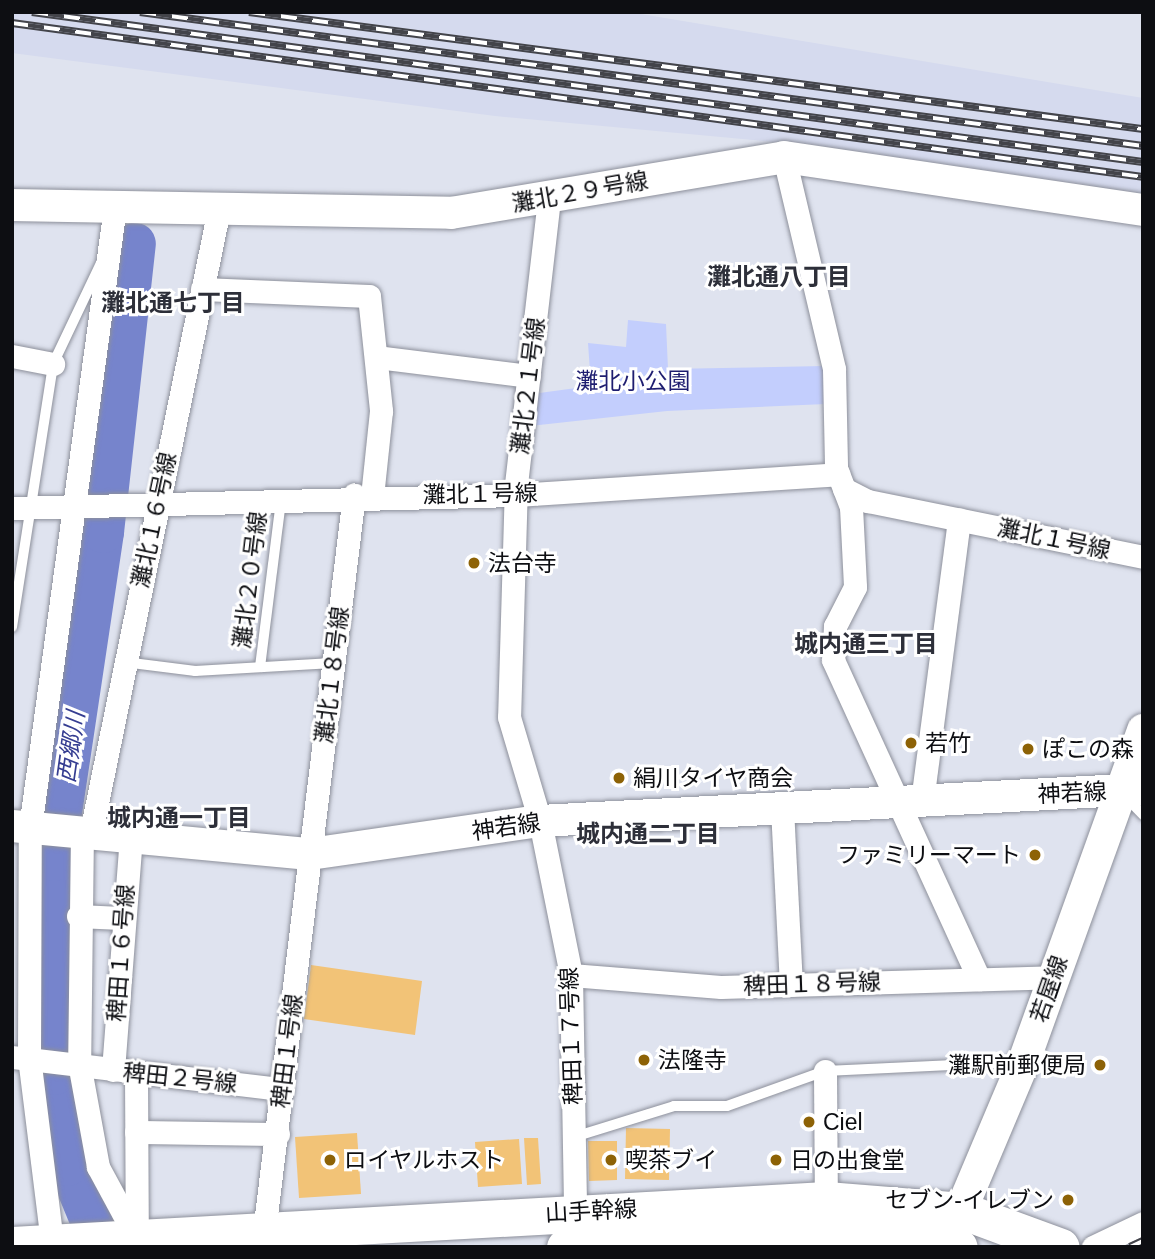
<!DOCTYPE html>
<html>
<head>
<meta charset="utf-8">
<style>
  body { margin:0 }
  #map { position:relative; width:1155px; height:1259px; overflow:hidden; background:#dfe3ef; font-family:Helvetica,"Noto Sans JP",sans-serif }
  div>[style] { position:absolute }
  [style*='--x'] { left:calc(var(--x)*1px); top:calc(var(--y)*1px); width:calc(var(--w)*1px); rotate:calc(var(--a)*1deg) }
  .built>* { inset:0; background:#d5daee }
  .green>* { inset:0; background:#c3cefd }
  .river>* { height:42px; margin:-21px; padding:0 21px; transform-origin:21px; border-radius:21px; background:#7684cc }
  .building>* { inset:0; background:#f2c377 }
  .roads { filter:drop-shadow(0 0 2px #8d909b) drop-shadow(0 0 2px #8d909b) }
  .lane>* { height:10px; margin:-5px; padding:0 5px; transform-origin:5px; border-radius:5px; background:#fff }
  .street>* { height:23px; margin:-11.5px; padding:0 11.5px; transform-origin:11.5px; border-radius:11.5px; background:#fff }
  .secondary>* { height:32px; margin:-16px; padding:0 16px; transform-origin:16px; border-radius:16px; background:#fff }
  .primary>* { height:37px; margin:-18.5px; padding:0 18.5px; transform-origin:18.5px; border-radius:18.5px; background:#fff }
  .rail>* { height:8px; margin-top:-4px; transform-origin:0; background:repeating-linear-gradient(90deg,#fff 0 16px,#43444a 0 32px); box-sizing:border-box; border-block:2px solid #43444a }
  .dots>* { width:19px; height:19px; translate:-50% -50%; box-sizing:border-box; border:4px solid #fff; border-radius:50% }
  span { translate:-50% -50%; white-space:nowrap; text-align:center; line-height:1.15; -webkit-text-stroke:6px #fff; paint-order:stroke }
  .street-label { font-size:23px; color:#0d0e12 }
  .park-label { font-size:23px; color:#1e1d70 }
  .poi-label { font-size:23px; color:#0d0e12 }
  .left { translate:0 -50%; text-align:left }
  .right { translate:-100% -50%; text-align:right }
  .neighbourhood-label { font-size:24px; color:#2d2f39; font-weight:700 }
  .water-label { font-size:24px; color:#353d91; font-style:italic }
  .frame { position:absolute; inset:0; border:14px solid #0d0e12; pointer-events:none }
</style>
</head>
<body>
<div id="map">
  <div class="built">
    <i style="clip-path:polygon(12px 12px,629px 12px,1143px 98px,1143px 194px,817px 146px,495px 116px,12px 53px)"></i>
  </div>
  <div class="green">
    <i style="clip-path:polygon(628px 320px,666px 324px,668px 369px,824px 366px,826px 404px,667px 411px,530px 426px,532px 394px,591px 386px,588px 343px,626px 347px)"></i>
  </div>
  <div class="river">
    <i style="--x:102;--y:1247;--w:89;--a:-112.5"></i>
    <i style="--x:68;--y:1165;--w:92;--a:-98.1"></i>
    <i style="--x:55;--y:1074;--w:214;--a:-90.3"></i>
    <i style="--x:54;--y:860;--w:332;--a:-81.5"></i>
    <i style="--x:103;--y:532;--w:290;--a:-83.7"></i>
  </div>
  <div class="building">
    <i style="clip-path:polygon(311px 965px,422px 981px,415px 1035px,304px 1019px)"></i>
    <i style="clip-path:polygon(626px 1128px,670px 1129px,669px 1180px,625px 1179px)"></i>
    <i style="clip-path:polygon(357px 1133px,361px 1194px,299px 1198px,295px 1137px)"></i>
    <i style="clip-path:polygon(524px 1138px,538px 1138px,541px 1184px,527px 1185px)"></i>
    <i style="clip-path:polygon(519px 1139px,522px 1184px,478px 1187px,475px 1142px)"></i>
    <i style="clip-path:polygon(588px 1141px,617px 1141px,617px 1180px,589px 1181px)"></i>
  </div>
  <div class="roads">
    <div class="lane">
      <i style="--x:12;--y:627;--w:266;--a:-81.1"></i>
      <i style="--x:53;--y:364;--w:112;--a:-64.6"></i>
      <i style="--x:124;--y:662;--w:72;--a:7.2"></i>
      <i style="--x:195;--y:671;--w:138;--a:-3.3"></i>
      <i style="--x:260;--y:667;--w:168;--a:-82.8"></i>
      <i style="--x:1124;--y:795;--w:28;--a:46"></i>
      <i style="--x:574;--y:1137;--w:105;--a:-17.2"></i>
      <i style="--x:674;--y:1106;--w:53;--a:0"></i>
      <i style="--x:727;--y:1106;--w:104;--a:-19.7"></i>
      <i style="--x:825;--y:1071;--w:194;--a:-2.7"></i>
    </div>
    <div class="street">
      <i style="--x:784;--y:157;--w:218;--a:76.7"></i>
      <i style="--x:834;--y:369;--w:99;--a:88.8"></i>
      <i style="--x:836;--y:468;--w:42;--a:69"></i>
      <i style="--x:851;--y:507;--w:80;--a:87.1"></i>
      <i style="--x:855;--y:587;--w:44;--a:117.1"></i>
      <i style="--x:835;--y:626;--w:34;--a:93"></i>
      <i style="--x:833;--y:660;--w:351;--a:65.4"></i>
      <i style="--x:549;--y:199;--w:287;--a:96.6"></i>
      <i style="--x:516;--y:484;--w:233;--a:91.7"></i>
      <i style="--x:509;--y:717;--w:109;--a:73.4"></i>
      <i style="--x:540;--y:821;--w:157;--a:78.6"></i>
      <i style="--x:571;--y:975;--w:236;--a:89"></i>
      <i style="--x:202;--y:289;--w:167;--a:2.4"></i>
      <i style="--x:369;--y:296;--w:116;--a:84"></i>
      <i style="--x:381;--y:411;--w:85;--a:96"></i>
      <i style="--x:12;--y:356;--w:42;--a:11"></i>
      <i style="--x:377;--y:357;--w:153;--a:7.1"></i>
      <i style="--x:844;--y:489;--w:27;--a:27"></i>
      <i style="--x:868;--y:501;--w:281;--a:11.5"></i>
      <i style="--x:12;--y:508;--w:504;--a:-1.48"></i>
      <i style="--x:516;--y:495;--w:323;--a:-3.7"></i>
      <i style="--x:922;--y:801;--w:284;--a:-82.5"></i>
      <i style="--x:782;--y:808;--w:177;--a:87.1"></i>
      <i style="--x:82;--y:831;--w:232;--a:90.7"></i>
      <i style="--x:79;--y:1063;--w:106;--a:79.6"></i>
      <i style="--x:98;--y:1167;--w:82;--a:61.6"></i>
      <i style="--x:91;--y:832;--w:636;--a:-78.39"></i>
      <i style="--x:78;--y:916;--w:43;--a:2.7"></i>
      <i style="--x:571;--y:975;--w:150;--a:4.6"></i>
      <i style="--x:721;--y:987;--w:332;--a:-1.7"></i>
      <i style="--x:12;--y:1057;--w:272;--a:6.8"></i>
      <i style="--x:113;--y:1070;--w:235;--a:-85.6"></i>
      <i style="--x:825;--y:1071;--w:129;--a:89.6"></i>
      <i style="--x:136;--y:1073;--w:166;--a:89.7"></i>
      <i style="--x:136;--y:1132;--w:142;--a:0.8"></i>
      <i style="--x:263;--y:1240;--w:751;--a:-83.04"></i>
      <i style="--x:52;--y:1242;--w:185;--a:-97.1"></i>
      <i style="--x:29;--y:1058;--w:230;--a:-89.8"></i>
      <i style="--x:30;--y:828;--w:627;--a:-82.21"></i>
      <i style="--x:1093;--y:1247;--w:55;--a:-25.6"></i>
    </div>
    <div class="secondary">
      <i style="--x:12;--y:205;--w:439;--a:1"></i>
      <i style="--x:451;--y:213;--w:338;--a:-9.5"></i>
      <i style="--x:784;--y:157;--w:363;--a:8.4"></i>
      <i style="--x:12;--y:826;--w:299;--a:5.4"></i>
      <i style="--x:310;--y:854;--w:232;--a:-8.2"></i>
      <i style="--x:540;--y:821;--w:604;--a:-3.04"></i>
      <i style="--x:951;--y:1234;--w:188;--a:-67.1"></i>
      <i style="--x:1024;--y:1061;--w:352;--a:-70.2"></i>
    </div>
    <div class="primary">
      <i style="--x:12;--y:1245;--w:815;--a:-3.16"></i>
      <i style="--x:826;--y:1200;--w:137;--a:4.6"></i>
      <i style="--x:963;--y:1211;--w:104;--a:20.2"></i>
      <i style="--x:565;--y:1247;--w:256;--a:-3.4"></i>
      <i style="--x:821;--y:1232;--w:77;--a:1.5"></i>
      <i style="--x:898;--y:1234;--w:62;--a:12"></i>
    </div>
  </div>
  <div class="rail">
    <i style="--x:32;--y:12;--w:1121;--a:7.69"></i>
    <i style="--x:140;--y:12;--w:1012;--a:7.61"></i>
    <i style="--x:249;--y:12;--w:902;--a:7.46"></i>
    <i style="--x:12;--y:23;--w:1141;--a:7.75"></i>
    <i style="--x:1130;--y:1247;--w:14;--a:-25"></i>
  </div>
  <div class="dots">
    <i style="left:474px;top:563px;background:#8d6206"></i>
    <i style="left:911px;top:743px;background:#8d6206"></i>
    <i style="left:1028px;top:749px;background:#8d6206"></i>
    <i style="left:619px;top:778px;background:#8d6206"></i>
    <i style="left:1035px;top:855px;background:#8d6206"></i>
    <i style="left:644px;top:1060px;background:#8d6206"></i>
    <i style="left:1100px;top:1065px;background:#8d6206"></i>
    <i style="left:809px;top:1122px;background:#8d6206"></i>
    <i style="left:330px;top:1160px;background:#8d6206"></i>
    <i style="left:611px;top:1160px;background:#8d6206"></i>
    <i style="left:776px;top:1160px;background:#8d6206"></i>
    <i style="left:1068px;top:1200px;background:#8d6206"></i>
  </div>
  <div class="street-label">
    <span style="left:580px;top:192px;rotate:-10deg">灘北２９号線</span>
    <span style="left:528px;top:386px;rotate:-83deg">灘北２１号線</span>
    <span style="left:480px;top:494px;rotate:-1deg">灘北１号線</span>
    <span style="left:154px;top:520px;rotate:-78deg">灘北１６号線</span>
    <span style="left:1054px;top:539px;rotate:12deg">灘北１号線</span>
    <span style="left:250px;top:580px;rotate:-83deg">灘北２０号線</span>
    <span style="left:332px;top:675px;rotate:-83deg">灘北１８号線</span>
    <span style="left:1072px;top:793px;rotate:-3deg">神若線</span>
    <span style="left:506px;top:827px;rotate:-8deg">神若線</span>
    <span style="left:121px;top:953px;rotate:-86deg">稗田１６号線</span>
    <span style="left:812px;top:984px;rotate:-2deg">稗田１８号線</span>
    <span style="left:1049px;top:989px;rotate:-71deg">若屋線</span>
    <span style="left:571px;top:1036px;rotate:-92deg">稗田１７号線</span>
    <span style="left:287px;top:1051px;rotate:-83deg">稗田１号線</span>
    <span style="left:180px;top:1078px;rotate:6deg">稗田２号線</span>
    <span style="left:591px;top:1211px;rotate:-3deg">山手幹線</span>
  </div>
  <div class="park-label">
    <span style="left:633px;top:381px">灘北小公園</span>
  </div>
  <div class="poi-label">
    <span class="left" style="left:488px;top:563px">法台寺</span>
    <span class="left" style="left:925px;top:743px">若竹</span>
    <span class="left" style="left:1042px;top:749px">ぽこの森</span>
    <span class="left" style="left:633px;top:778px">絹川タイヤ商会</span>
    <span class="right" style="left:1021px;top:855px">ファミリーマート</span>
    <span class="left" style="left:658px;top:1060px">法隆寺</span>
    <span class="right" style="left:1086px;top:1065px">灘駅前郵便局</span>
    <span class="left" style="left:823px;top:1122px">Ciel</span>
    <span class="left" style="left:344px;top:1160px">ロイヤルホスト</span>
    <span class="left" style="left:625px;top:1160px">喫茶ブイ</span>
    <span class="left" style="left:790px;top:1160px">日の出食堂</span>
    <span class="right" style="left:1054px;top:1200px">セブン-イレブン</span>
  </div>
  <div class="neighbourhood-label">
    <span style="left:779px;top:277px">灘北通八丁目</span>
    <span style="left:173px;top:303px">灘北通七丁目</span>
    <span style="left:866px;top:644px">城内通三丁目</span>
    <span style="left:179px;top:818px">城内通一丁目</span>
    <span style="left:648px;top:834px">城内通二丁目</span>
  </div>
  <div class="water-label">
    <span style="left:71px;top:747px;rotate:-82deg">西郷川</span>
  </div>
  <div class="frame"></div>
</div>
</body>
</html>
